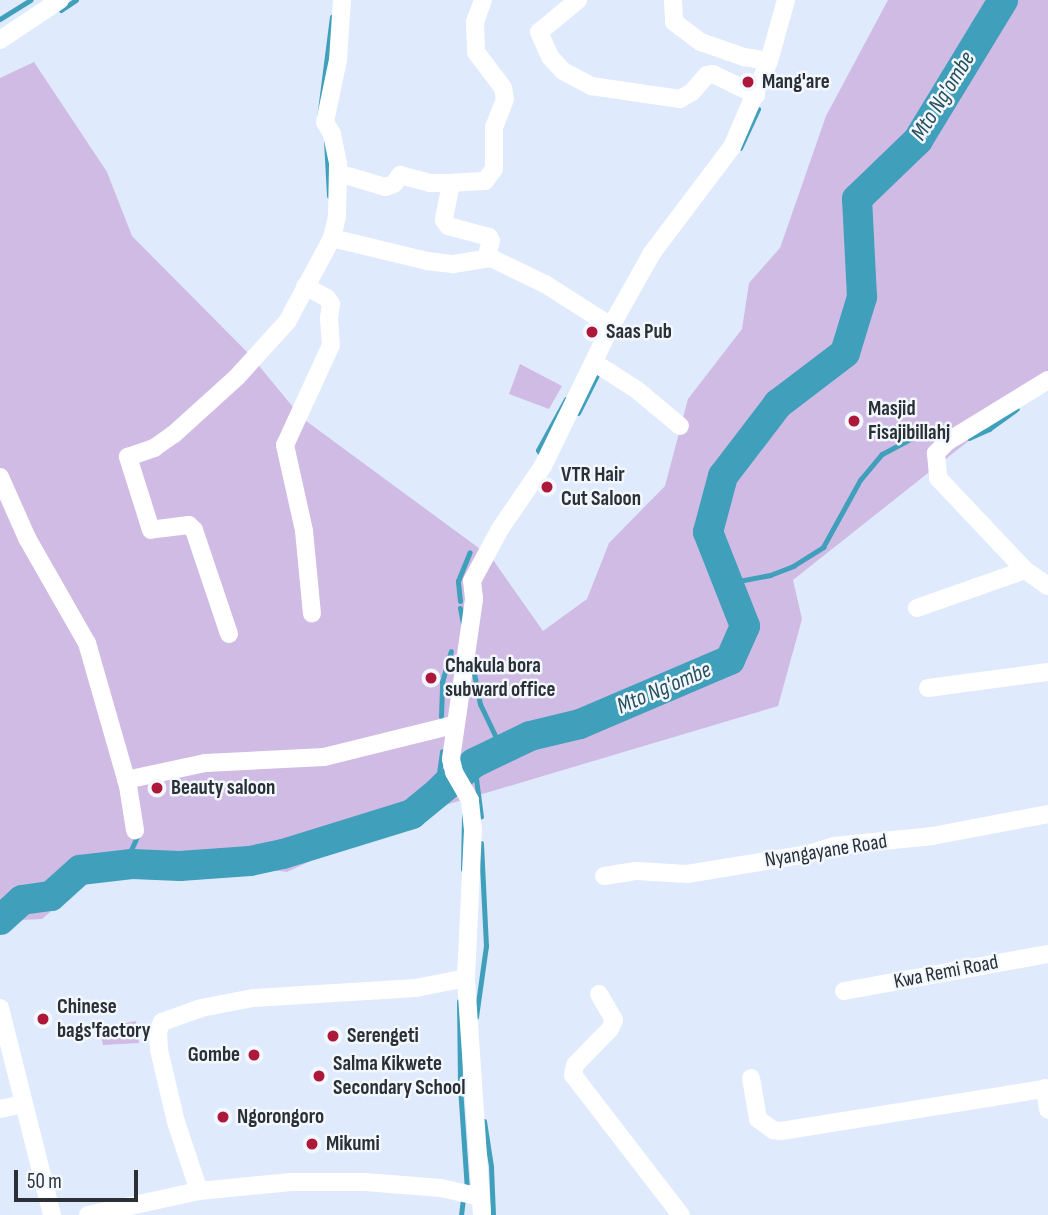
<!DOCTYPE html>
<html>
<head>
<meta charset="utf-8">
<style>
  body { margin:0 }
  #map { position:relative; width:1048px; height:1215px; overflow:hidden; background:#e0eafd; font-family:"Sofia Sans Condensed",sans-serif }
  div>[style] { position:absolute }
  [style*='--x'] { left:calc(var(--x)*1px); top:calc(var(--y)*1px); width:calc(var(--w)*1px); rotate:calc(var(--a)*1deg) }
  .green>* { inset:0; background:#d0bbe4 }
  .stream>* { height:5px; margin:-2.5px; padding:0 2.5px; transform-origin:2.5px; border-radius:2.5px; background:#409fba }
  .river>* { height:30px; margin:-15px; padding:0 15px; transform-origin:15px; border-radius:15px; background:#409fba }
  .minor>* { height:18px; margin:-9px; padding:0 9px; transform-origin:9px; border-radius:9px; background:#fff }
  .dots>* { width:19px; height:19px; translate:-50% -50%; box-sizing:border-box; border:4px solid #f3f7fe; border-radius:50% }
  span { translate:-50% -50%; white-space:nowrap; text-align:center; line-height:1.15; -webkit-text-stroke:5px #f3f7fe; paint-order:stroke }
  .poi-label { font-size:21px; color:#2b2f36; font-weight:700 }
  .left { translate:0 -50%; text-align:left }
  .right { translate:-100% -50%; text-align:right }
  .street-label { font-size:21px; color:#2b2f36 }
  .water-label { font-size:23px; color:#27505d; font-style:italic }
  .scale { position:absolute; left:14px; top:1170px; width:124px; height:32px; box-sizing:border-box; border:4px solid #2b2f36; border-top:0; padding-left:9px; font-size:21px; line-height:24px; white-space:nowrap; color:#2b2f36; -webkit-text-stroke:5px #f3f7fe; paint-order:stroke }
</style>
</head>
<body>
<div id="map">
  <div class="green">
    <i style="clip-path:polygon(888px 0,1048px 0,1048px 378px,793px 580px,802px 619px,778px 706px,402px 818px,287px 872px,138px 851px,113px 859px,42px 919px,0 921px,0 78px,34px 62px,107px 172px,132px 236px,250px 355px,302px 418px,491px 557px,543px 631px,587px 599px,609px 543px,665px 486px,688px 399px,742px 329px,749px 283px,780px 248px,826px 116px)"></i>
    <i style="clip-path:polygon(520px 364px,562px 386px,549px 409px,509px 394px)"></i>
    <i style="clip-path:polygon(136px 1021px,139px 1043px,103px 1045px,99px 1028px)"></i>
  </div>
  <div class="stream">
    <i style="--x:61;--y:10;--w:18;--a:-34"></i>
    <i style="--x:0;--y:19;--w:36;--a:-32"></i>
    <i style="--x:319;--y:118;--w:102;--a:-82.7"></i>
    <i style="--x:326;--y:140;--w:56;--a:86.9"></i>
    <i style="--x:740;--y:148;--w:43;--a:-65.2"></i>
    <i style="--x:578;--y:413;--w:42;--a:-63.4"></i>
    <i style="--x:969;--y:438;--w:22;--a:-24"></i>
    <i style="--x:989;--y:429;--w:34;--a:-36"></i>
    <i style="--x:543;--y:458;--w:9;--a:-122"></i>
    <i style="--x:538;--y:450;--w:58;--a:-61.2"></i>
    <i style="--x:728;--y:583;--w:43;--a:-10.8"></i>
    <i style="--x:770;--y:575;--w:25;--a:-21"></i>
    <i style="--x:793;--y:566;--w:36;--a:-32"></i>
    <i style="--x:823;--y:547;--w:77;--a:-61.1"></i>
    <i style="--x:860;--y:480;--w:34;--a:-50"></i>
    <i style="--x:882;--y:454;--w:34;--a:-28"></i>
    <i style="--x:460;--y:601;--w:20;--a:-96"></i>
    <i style="--x:458;--y:581;--w:31;--a:-68"></i>
    <i style="--x:460;--y:608;--w:15;--a:79"></i>
    <i style="--x:472;--y:663;--w:42;--a:79"></i>
    <i style="--x:480;--y:704;--w:51;--a:64.4"></i>
    <i style="--x:441;--y:716;--w:34;--a:-88"></i>
    <i style="--x:442;--y:682;--w:32;--a:-74"></i>
    <i style="--x:474;--y:763;--w:54;--a:82.6"></i>
    <i style="--x:426;--y:786;--w:18;--a:-45"></i>
    <i style="--x:439;--y:773;--w:22;--a:-82"></i>
    <i style="--x:113;--y:867;--w:25;--a:-43"></i>
    <i style="--x:131;--y:850;--w:17;--a:-66"></i>
    <i style="--x:463;--y:869;--w:54;--a:-88.9"></i>
    <i style="--x:459;--y:1001;--w:86;--a:89.3"></i>
    <i style="--x:460;--y:1087;--w:103;--a:86.1"></i>
    <i style="--x:476;--y:1017;--w:72;--a:-82"></i>
    <i style="--x:486;--y:946;--w:103;--a:-92.8"></i>
    <i style="--x:484;--y:1121;--w:46;--a:81.2"></i>
    <i style="--x:491;--y:1167;--w:48;--a:87.6"></i>
    <i style="--x:461;--y:1215;--w:17;--a:-83"></i>
  </div>
  <div class="river">
    <i style="--x:0;--y:920;--w:30;--a:-42"></i>
    <i style="--x:22;--y:900;--w:29;--a:-8"></i>
    <i style="--x:51;--y:896;--w:39;--a:-42"></i>
    <i style="--x:80;--y:870;--w:52;--a:-6.6"></i>
    <i style="--x:132;--y:864;--w:48;--a:2.4"></i>
    <i style="--x:180;--y:866;--w:70;--a:-4.1"></i>
    <i style="--x:250;--y:861;--w:34;--a:-12"></i>
    <i style="--x:283;--y:854;--w:135;--a:-17.2"></i>
    <i style="--x:412;--y:814;--w:80;--a:-39.4"></i>
    <i style="--x:474;--y:763;--w:62;--a:-25.7"></i>
    <i style="--x:530;--y:736;--w:51;--a:-13.5"></i>
    <i style="--x:580;--y:724;--w:163;--a:-23.1"></i>
    <i style="--x:730;--y:660;--w:37;--a:-66"></i>
    <i style="--x:745;--y:626;--w:101;--a:-111.5"></i>
    <i style="--x:708;--y:532;--w:58;--a:-75"></i>
    <i style="--x:723;--y:476;--w:91;--a:-52.6"></i>
    <i style="--x:778;--y:404;--w:84;--a:-37.3"></i>
    <i style="--x:845;--y:353;--w:59;--a:-73.1"></i>
    <i style="--x:862;--y:297;--w:98;--a:-92.9"></i>
    <i style="--x:857;--y:199;--w:85;--a:-44"></i>
    <i style="--x:918;--y:140;--w:164;--a:-58.7"></i>
  </div>
  <div class="minor">
    <i style="--x:483;--y:0;--w:23;--a:110"></i>
    <i style="--x:475;--y:22;--w:30;--a:88"></i>
    <i style="--x:476;--y:52;--w:45;--a:53.1"></i>
    <i style="--x:503;--y:88;--w:11;--a:80"></i>
    <i style="--x:505;--y:99;--w:30;--a:111"></i>
    <i style="--x:494;--y:127;--w:42;--a:90"></i>
    <i style="--x:494;--y:169;--w:15;--a:127"></i>
    <i style="--x:485;--y:181;--w:34;--a:177"></i>
    <i style="--x:451;--y:183;--w:38;--a:101"></i>
    <i style="--x:444;--y:220;--w:7;--a:56"></i>
    <i style="--x:448;--y:226;--w:42;--a:15"></i>
    <i style="--x:489;--y:237;--w:4;--a:63"></i>
    <i style="--x:491;--y:241;--w:18;--a:106"></i>
    <i style="--x:578;--y:0;--w:50;--a:140.6"></i>
    <i style="--x:539;--y:32;--w:27;--a:66"></i>
    <i style="--x:550;--y:57;--w:19;--a:47"></i>
    <i style="--x:563;--y:71;--w:32;--a:28"></i>
    <i style="--x:591;--y:86;--w:90;--a:8.3"></i>
    <i style="--x:680;--y:99;--w:14;--a:-30"></i>
    <i style="--x:692;--y:92;--w:23;--a:-49"></i>
    <i style="--x:707;--y:75;--w:6;--a:-9"></i>
    <i style="--x:713;--y:74;--w:48;--a:26"></i>
    <i style="--x:673;--y:0;--w:22;--a:87"></i>
    <i style="--x:674;--y:22;--w:34;--a:37"></i>
    <i style="--x:701;--y:42;--w:46;--a:19.2"></i>
    <i style="--x:744;--y:57;--w:25;--a:9"></i>
    <i style="--x:0;--y:40;--w:72;--a:-33.7"></i>
    <i style="--x:338;--y:173;--w:49;--a:16.6"></i>
    <i style="--x:385;--y:187;--w:9;--a:-18"></i>
    <i style="--x:394;--y:184;--w:11;--a:-56"></i>
    <i style="--x:400;--y:175;--w:31;--a:15"></i>
    <i style="--x:430;--y:183;--w:21;--a:0"></i>
    <i style="--x:332;--y:238;--w:98;--a:13.6"></i>
    <i style="--x:427;--y:261;--w:26;--a:7"></i>
    <i style="--x:453;--y:264;--w:38;--a:-9"></i>
    <i style="--x:491;--y:258;--w:60;--a:25.7"></i>
    <i style="--x:545;--y:284;--w:78;--a:32.5"></i>
    <i style="--x:305;--y:286;--w:25;--a:29"></i>
    <i style="--x:327;--y:298;--w:7;--a:56"></i>
    <i style="--x:331;--y:304;--w:14;--a:98"></i>
    <i style="--x:329;--y:318;--w:27;--a:86"></i>
    <i style="--x:331;--y:345;--w:110;--a:114.7"></i>
    <i style="--x:285;--y:445;--w:88;--a:77.5"></i>
    <i style="--x:304;--y:531;--w:83;--a:84.5"></i>
    <i style="--x:595;--y:363;--w:50;--a:32.7"></i>
    <i style="--x:637;--y:390;--w:56;--a:39.9"></i>
    <i style="--x:1048;--y:380;--w:119;--a:148.5"></i>
    <i style="--x:947;--y:442;--w:16;--a:135"></i>
    <i style="--x:936;--y:453;--w:25;--a:85"></i>
    <i style="--x:938;--y:478;--w:127;--a:46.6"></i>
    <i style="--x:1025;--y:570;--w:28;--a:35"></i>
    <i style="--x:0;--y:477;--w:67;--a:66.1"></i>
    <i style="--x:27;--y:538;--w:121;--a:60.3"></i>
    <i style="--x:87;--y:643;--w:149;--a:74"></i>
    <i style="--x:128;--y:786;--w:45;--a:81"></i>
    <i style="--x:917;--y:608;--w:114;--a:-19.4"></i>
    <i style="--x:229;--y:634;--w:110;--a:-108.6"></i>
    <i style="--x:194;--y:530;--w:7;--a:-135"></i>
    <i style="--x:189;--y:525;--w:38;--a:173"></i>
    <i style="--x:151;--y:530;--w:77;--a:-107.5"></i>
    <i style="--x:128;--y:457;--w:28;--a:-19"></i>
    <i style="--x:154;--y:448;--w:24;--a:-35"></i>
    <i style="--x:174;--y:434;--w:84;--a:-42.1"></i>
    <i style="--x:236;--y:378;--w:76;--a:-47.7"></i>
    <i style="--x:287;--y:322;--w:95;--a:-61.8"></i>
    <i style="--x:332;--y:238;--w:22;--a:-77"></i>
    <i style="--x:337;--y:217;--w:54;--a:-88.9"></i>
    <i style="--x:338;--y:163;--w:30;--a:-102"></i>
    <i style="--x:332;--y:134;--w:14;--a:-120"></i>
    <i style="--x:325;--y:122;--w:63;--a:-78.2"></i>
    <i style="--x:338;--y:60;--w:60;--a:-86.2"></i>
    <i style="--x:928;--y:688;--w:121;--a:-7.6"></i>
    <i style="--x:126;--y:780;--w:81;--a:-12.1"></i>
    <i style="--x:205;--y:763;--w:119;--a:-2.9"></i>
    <i style="--x:324;--y:757;--w:133;--a:-13.9"></i>
    <i style="--x:604;--y:876;--w:32;--a:-9"></i>
    <i style="--x:636;--y:871;--w:51;--a:3.4"></i>
    <i style="--x:687;--y:874;--w:123;--a:-9.4"></i>
    <i style="--x:808;--y:854;--w:27;--a:-17"></i>
    <i style="--x:834;--y:846;--w:99;--a:-5.8"></i>
    <i style="--x:932;--y:836;--w:118;--a:-10.7"></i>
    <i style="--x:844;--y:991;--w:207;--a:-10.3"></i>
    <i style="--x:599;--y:994;--w:30;--a:60"></i>
    <i style="--x:614;--y:1020;--w:10;--a:114"></i>
    <i style="--x:610;--y:1029;--w:50;--a:134.2"></i>
    <i style="--x:575;--y:1065;--w:10;--a:101"></i>
    <i style="--x:573;--y:1075;--w:177;--a:52.4"></i>
    <i style="--x:0;--y:1008;--w:213;--a:75.9"></i>
    <i style="--x:751;--y:1078;--w:42;--a:80.3"></i>
    <i style="--x:758;--y:1119;--w:19;--a:36"></i>
    <i style="--x:773;--y:1130;--w:8;--a:7"></i>
    <i style="--x:781;--y:1131;--w:270;--a:-9.1"></i>
    <i style="--x:1045;--y:1088;--w:22;--a:82"></i>
    <i style="--x:0;--y:1109;--w:24;--a:-12"></i>
    <i style="--x:199;--y:1191;--w:73;--a:-108.4"></i>
    <i style="--x:176;--y:1122;--w:74;--a:-103.3"></i>
    <i style="--x:159;--y:1050;--w:19;--a:-93"></i>
    <i style="--x:158;--y:1031;--w:10;--a:-66"></i>
    <i style="--x:162;--y:1022;--w:41;--a:-19.7"></i>
    <i style="--x:201;--y:1008;--w:53;--a:-10.9"></i>
    <i style="--x:253;--y:998;--w:163;--a:-3.5"></i>
    <i style="--x:416;--y:988;--w:51;--a:-11.3"></i>
    <i style="--x:88;--y:1215;--w:114;--a:-12.2"></i>
    <i style="--x:199;--y:1191;--w:92;--a:-5.6"></i>
    <i style="--x:291;--y:1182;--w:74;--a:0"></i>
    <i style="--x:365;--y:1182;--w:76;--a:4.5"></i>
    <i style="--x:441;--y:1188;--w:41;--a:12.7"></i>
    <i style="--x:482;--y:1215;--w:238;--a:-93.9"></i>
    <i style="--x:466;--y:978;--w:148;--a:-87.3"></i>
    <i style="--x:473;--y:830;--w:30;--a:-96"></i>
    <i style="--x:470;--y:800;--w:32;--a:-120"></i>
    <i style="--x:454;--y:772;--w:13;--a:-103"></i>
    <i style="--x:451;--y:759;--w:162;--a:-81.8"></i>
    <i style="--x:474;--y:599;--w:18;--a:-96"></i>
    <i style="--x:472;--y:581;--w:59;--a:-61.7"></i>
    <i style="--x:500;--y:529;--w:76;--a:-55.7"></i>
    <i style="--x:543;--y:466;--w:156;--a:-64.1"></i>
    <i style="--x:611;--y:326;--w:84;--a:-60.7"></i>
    <i style="--x:652;--y:253;--w:133;--a:-53"></i>
    <i style="--x:732;--y:147;--w:94;--a:-66.7"></i>
    <i style="--x:769;--y:61;--w:63;--a:-74.4"></i>
  </div>
  <div class="dots">
    <i style="left:748px;top:82px;background:#ad183a"></i>
    <i style="left:592px;top:332px;background:#ad183a"></i>
    <i style="left:854px;top:421px;background:#ad183a"></i>
    <i style="left:547px;top:487px;background:#ad183a"></i>
    <i style="left:431px;top:678px;background:#ad183a"></i>
    <i style="left:157px;top:788px;background:#ad183a"></i>
    <i style="left:43px;top:1019px;background:#ad183a"></i>
    <i style="left:333px;top:1036px;background:#ad183a"></i>
    <i style="left:254px;top:1055px;background:#ad183a"></i>
    <i style="left:319px;top:1076px;background:#ad183a"></i>
    <i style="left:223px;top:1117px;background:#ad183a"></i>
    <i style="left:312px;top:1144px;background:#ad183a"></i>
  </div>
  <div class="poi-label">
    <span class="left" style="left:762px;top:82px">Mang'are</span>
    <span class="left" style="left:606px;top:332px">Saas Pub</span>
    <span class="left" style="left:868px;top:421px">Masjid<br>Fisajibillahj</span>
    <span class="left" style="left:561px;top:487px">VTR Hair<br>Cut Saloon</span>
    <span class="left" style="left:445px;top:678px">Chakula bora<br>subward office</span>
    <span class="left" style="left:171px;top:788px">Beauty saloon</span>
    <span class="left" style="left:57px;top:1019px">Chinese<br>bags'factory</span>
    <span class="left" style="left:347px;top:1036px">Serengeti</span>
    <span class="right" style="left:240px;top:1055px">Gombe</span>
    <span class="left" style="left:333px;top:1076px">Salma Kikwete<br>Secondary School</span>
    <span class="left" style="left:237px;top:1117px">Ngorongoro</span>
    <span class="left" style="left:326px;top:1144px">Mikumi</span>
  </div>
  <div class="street-label">
    <span style="left:826px;top:851px;rotate:-9deg">Nyangayane Road</span>
    <span style="left:946px;top:972px;rotate:-11deg">Kwa Remi Road</span>
  </div>
  <div class="water-label">
    <span style="left:943px;top:96px;rotate:-58deg">Mto Ng'ombe</span>
    <span style="left:664px;top:688px;rotate:-23deg">Mto Ng'ombe</span>
  </div>
  <div class="scale">50 m</div>
</div>
</body>
</html>
